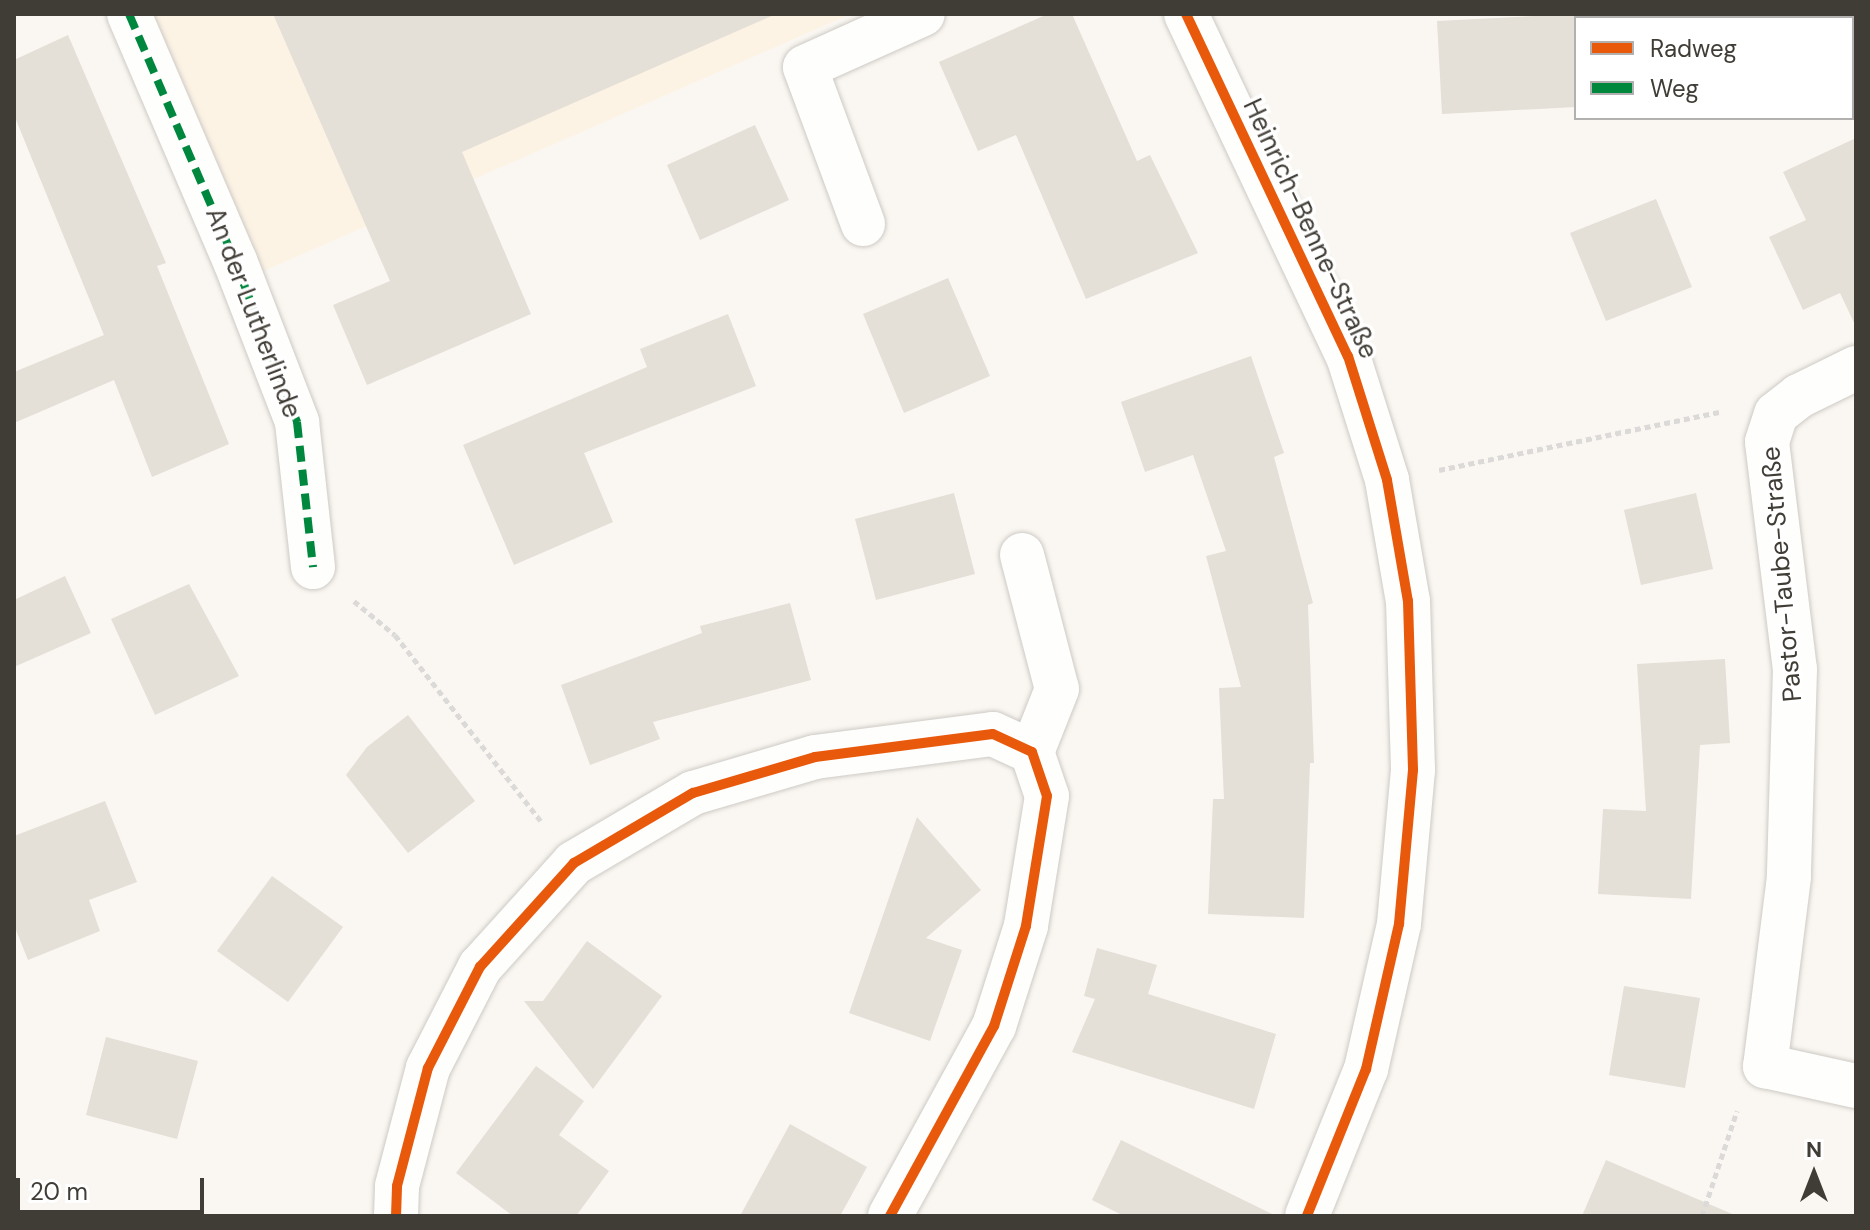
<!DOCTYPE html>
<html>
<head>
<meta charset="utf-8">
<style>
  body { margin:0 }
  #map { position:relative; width:1870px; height:1230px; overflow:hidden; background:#faf7f2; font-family:"DM Sans",sans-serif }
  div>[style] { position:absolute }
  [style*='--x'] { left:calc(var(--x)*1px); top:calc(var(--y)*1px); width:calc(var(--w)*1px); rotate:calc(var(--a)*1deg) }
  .built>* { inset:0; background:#fcf3e5 }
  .building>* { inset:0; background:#e4dfd7 }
  .path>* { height:5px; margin-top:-2.5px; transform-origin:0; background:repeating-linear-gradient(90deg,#dbdad8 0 6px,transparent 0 10px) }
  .roads { filter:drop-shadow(0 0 2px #cecac5) drop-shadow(0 0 2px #cecac5) }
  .minor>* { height:44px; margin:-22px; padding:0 22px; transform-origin:22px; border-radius:22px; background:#fefefd }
  .quiet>* { height:8px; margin-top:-4px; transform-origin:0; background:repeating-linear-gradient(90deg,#00873e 0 16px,transparent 0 24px) }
  .cycleway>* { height:10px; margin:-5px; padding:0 5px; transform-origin:5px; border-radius:5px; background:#e8590c }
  span { translate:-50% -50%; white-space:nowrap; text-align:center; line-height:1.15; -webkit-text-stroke:7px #fff; paint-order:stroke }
  .street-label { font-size:26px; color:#403c36 }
  .frame { position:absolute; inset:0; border:16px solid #403c36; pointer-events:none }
  .legend { position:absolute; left:1574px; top:16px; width:280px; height:104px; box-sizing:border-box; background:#fff; border:2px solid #b3b1af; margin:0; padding:10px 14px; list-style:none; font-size:24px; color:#403c36 }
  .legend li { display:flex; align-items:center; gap:16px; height:40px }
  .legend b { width:40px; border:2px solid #b3b1af }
  .north { position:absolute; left:1774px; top:1134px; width:80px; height:80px; -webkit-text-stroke:6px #fff; paint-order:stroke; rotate:0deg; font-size:22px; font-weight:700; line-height:32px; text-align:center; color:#403c36 }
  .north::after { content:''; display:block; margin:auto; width:28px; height:36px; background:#403c36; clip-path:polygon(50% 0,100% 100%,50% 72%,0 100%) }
  .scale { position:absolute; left:16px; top:1178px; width:188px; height:36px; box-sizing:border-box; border:4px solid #403c36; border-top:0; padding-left:10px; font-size:24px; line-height:28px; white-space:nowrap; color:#403c36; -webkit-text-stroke:6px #fff; paint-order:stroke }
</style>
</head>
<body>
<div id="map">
  <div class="built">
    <i style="clip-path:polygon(144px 14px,851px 14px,257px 274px)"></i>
  </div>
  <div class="building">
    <i style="clip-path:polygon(273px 14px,776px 14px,462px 152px,531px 314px,367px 385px,333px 305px,390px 281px)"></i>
    <i style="clip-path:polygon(1048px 14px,1072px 14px,1137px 161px,1150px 155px,1198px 253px,1086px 299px,1016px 135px,978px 151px,939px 62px)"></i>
    <i style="clip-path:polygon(1576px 14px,1576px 107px,1442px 114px,1437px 21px)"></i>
    <i style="clip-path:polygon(68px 35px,166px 263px,157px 266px,229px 444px,152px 477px,114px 380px,14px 423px,14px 372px,104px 335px,14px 115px,14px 60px)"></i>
    <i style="clip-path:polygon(755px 125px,789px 200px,700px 240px,667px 165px)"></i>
    <i style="clip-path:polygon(1856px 138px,1856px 327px,1840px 293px,1803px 310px,1769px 237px,1806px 220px,1783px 172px)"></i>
    <i style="clip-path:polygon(1656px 199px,1692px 287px,1606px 321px,1570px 233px)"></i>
    <i style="clip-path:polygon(948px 278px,990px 376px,904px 413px,863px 314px)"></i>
    <i style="clip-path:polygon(728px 314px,756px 386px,584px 453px,613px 522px,514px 565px,463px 445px,647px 367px,640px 349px)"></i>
    <i style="clip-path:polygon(1251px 356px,1284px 453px,1274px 457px,1313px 603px,1308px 605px,1314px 763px,1310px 763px,1304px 918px,1208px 914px,1213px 799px,1224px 799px,1219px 688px,1241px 687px,1206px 556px,1226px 551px,1193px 455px,1145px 472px,1121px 402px)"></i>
    <i style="clip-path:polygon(954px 493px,975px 574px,876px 600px,855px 519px)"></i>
    <i style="clip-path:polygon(1696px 493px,1713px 569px,1641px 585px,1624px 510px)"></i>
    <i style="clip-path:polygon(65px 576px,91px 633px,14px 667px,14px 600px)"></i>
    <i style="clip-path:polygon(189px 584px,239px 676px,155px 715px,111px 619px)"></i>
    <i style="clip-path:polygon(790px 603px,811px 680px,653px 722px,660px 739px,590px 765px,561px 685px,702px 633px,700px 626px)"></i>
    <i style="clip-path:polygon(1725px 659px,1730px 743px,1700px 745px,1691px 899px,1598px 894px,1603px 809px,1646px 811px,1637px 664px)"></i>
    <i style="clip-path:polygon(408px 715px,475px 801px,408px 853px,346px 775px,367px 747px)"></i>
    <i style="clip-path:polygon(105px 801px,137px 882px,89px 900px,100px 931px,28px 960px,14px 925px,14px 836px)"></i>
    <i style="clip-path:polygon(917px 817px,981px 890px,926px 938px,962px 950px,930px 1041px,849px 1013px)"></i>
    <i style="clip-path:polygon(272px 876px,343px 927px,288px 1002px,217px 951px)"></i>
    <i style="clip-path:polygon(587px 941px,662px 996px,593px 1089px,524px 1001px,543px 1001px)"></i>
    <i style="clip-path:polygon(1097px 948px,1157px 965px,1148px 994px,1276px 1034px,1254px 1109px,1072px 1052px,1095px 999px,1084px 996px)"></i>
    <i style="clip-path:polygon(1624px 986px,1700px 998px,1685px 1088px,1609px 1075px)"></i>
    <i style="clip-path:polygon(106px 1037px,198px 1061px,177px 1139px,86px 1115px)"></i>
    <i style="clip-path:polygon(536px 1066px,584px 1101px,559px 1135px,609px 1171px,576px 1216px,513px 1216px,456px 1173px)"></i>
    <i style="clip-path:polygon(790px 1124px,867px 1167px,840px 1216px,740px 1216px)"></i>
    <i style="clip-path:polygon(1121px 1140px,1276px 1216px,1124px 1216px,1092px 1200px)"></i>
    <i style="clip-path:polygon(1606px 1160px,1737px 1216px,1582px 1216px)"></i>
  </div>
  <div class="path">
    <i style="--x:1439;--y:470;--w:286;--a:-11.7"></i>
    <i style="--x:354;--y:601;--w:53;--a:39.7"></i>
    <i style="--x:395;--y:635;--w:236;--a:51.9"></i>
    <i style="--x:1702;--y:1216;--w:111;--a:-71.6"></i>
  </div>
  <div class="roads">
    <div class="minor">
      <i style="--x:129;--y:14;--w:269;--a:66.8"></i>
      <i style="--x:235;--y:261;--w:173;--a:68.9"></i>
      <i style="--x:297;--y:422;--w:146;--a:83.7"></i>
      <i style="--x:1186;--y:14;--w:378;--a:64.7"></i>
      <i style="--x:1348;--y:356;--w:130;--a:72.5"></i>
      <i style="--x:1387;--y:480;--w:123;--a:80.2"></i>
      <i style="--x:1408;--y:601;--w:169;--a:88.3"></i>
      <i style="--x:1413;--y:770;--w:155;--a:95.2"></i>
      <i style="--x:1399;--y:924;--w:149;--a:102.8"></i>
      <i style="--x:1366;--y:1069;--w:158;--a:111.9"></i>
      <i style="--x:863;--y:224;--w:167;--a:-110.3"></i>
      <i style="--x:805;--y:67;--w:129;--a:-24.2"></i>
      <i style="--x:1856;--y:368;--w:64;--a:153.8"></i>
      <i style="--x:1799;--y:396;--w:29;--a:142"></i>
      <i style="--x:1776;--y:414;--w:29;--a:108"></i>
      <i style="--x:1767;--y:442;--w:229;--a:83"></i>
      <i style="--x:1795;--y:669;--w:208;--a:91.7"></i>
      <i style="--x:1789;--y:877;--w:191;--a:97.2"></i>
      <i style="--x:1765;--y:1066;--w:93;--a:12.4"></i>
      <i style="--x:1022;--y:555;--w:138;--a:75.4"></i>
      <i style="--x:1057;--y:689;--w:68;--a:111.6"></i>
      <i style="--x:396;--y:1216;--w:30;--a:-88"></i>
      <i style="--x:397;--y:1186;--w:122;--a:-75.3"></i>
      <i style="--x:428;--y:1068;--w:114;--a:-62.8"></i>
      <i style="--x:480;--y:967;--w:140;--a:-47.9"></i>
      <i style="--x:574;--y:863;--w:138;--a:-30.5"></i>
      <i style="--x:693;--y:793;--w:127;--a:-16.4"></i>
      <i style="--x:815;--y:757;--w:179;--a:-7.4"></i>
      <i style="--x:993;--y:734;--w:43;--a:24.8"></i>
      <i style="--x:1032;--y:752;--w:46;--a:71.2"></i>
      <i style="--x:1047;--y:796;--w:132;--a:99.2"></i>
      <i style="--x:1026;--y:926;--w:105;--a:107.7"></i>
      <i style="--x:994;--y:1026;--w:217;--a:118.7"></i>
    </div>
  </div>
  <div class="quiet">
    <i style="--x:129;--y:14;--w:269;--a:66.8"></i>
    <i style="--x:235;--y:261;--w:173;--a:68.9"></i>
    <i style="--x:297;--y:422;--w:146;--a:83.7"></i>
  </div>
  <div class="cycleway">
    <i style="--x:1186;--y:14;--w:378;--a:64.7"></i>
    <i style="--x:1348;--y:356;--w:130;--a:72.5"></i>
    <i style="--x:1387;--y:480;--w:123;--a:80.2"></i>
    <i style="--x:1408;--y:601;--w:169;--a:88.3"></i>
    <i style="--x:1413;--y:770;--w:155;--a:95.2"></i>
    <i style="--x:1399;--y:924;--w:149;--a:102.8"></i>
    <i style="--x:1366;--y:1069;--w:158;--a:111.9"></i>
    <i style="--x:396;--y:1216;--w:30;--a:-88"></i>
    <i style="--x:397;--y:1186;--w:122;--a:-75.3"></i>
    <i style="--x:428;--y:1068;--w:114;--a:-62.8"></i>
    <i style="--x:480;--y:967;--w:140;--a:-47.9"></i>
    <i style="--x:574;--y:863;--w:138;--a:-30.5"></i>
    <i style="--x:693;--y:793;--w:127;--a:-16.4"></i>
    <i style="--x:815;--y:757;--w:179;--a:-7.4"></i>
    <i style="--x:993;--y:734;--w:43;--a:24.8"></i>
    <i style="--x:1032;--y:752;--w:46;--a:71.2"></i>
    <i style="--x:1047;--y:796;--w:132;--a:99.2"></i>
    <i style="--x:1026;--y:926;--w:105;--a:107.7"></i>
    <i style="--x:994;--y:1026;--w:217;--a:118.7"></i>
  </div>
  <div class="street-label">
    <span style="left:1310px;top:229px;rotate:65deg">Heinrich-Benne-Straße</span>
    <span style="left:253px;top:313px;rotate:69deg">An der Lutherlinde</span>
    <span style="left:1782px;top:574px;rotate:-95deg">Pastor-Taube-Straße</span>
  </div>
  <div class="frame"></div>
  <ul class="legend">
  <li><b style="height:10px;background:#e8590c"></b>Radweg</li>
  <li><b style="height:10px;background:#00873e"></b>Weg</li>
  </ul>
  <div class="north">N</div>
  <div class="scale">20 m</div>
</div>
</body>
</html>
